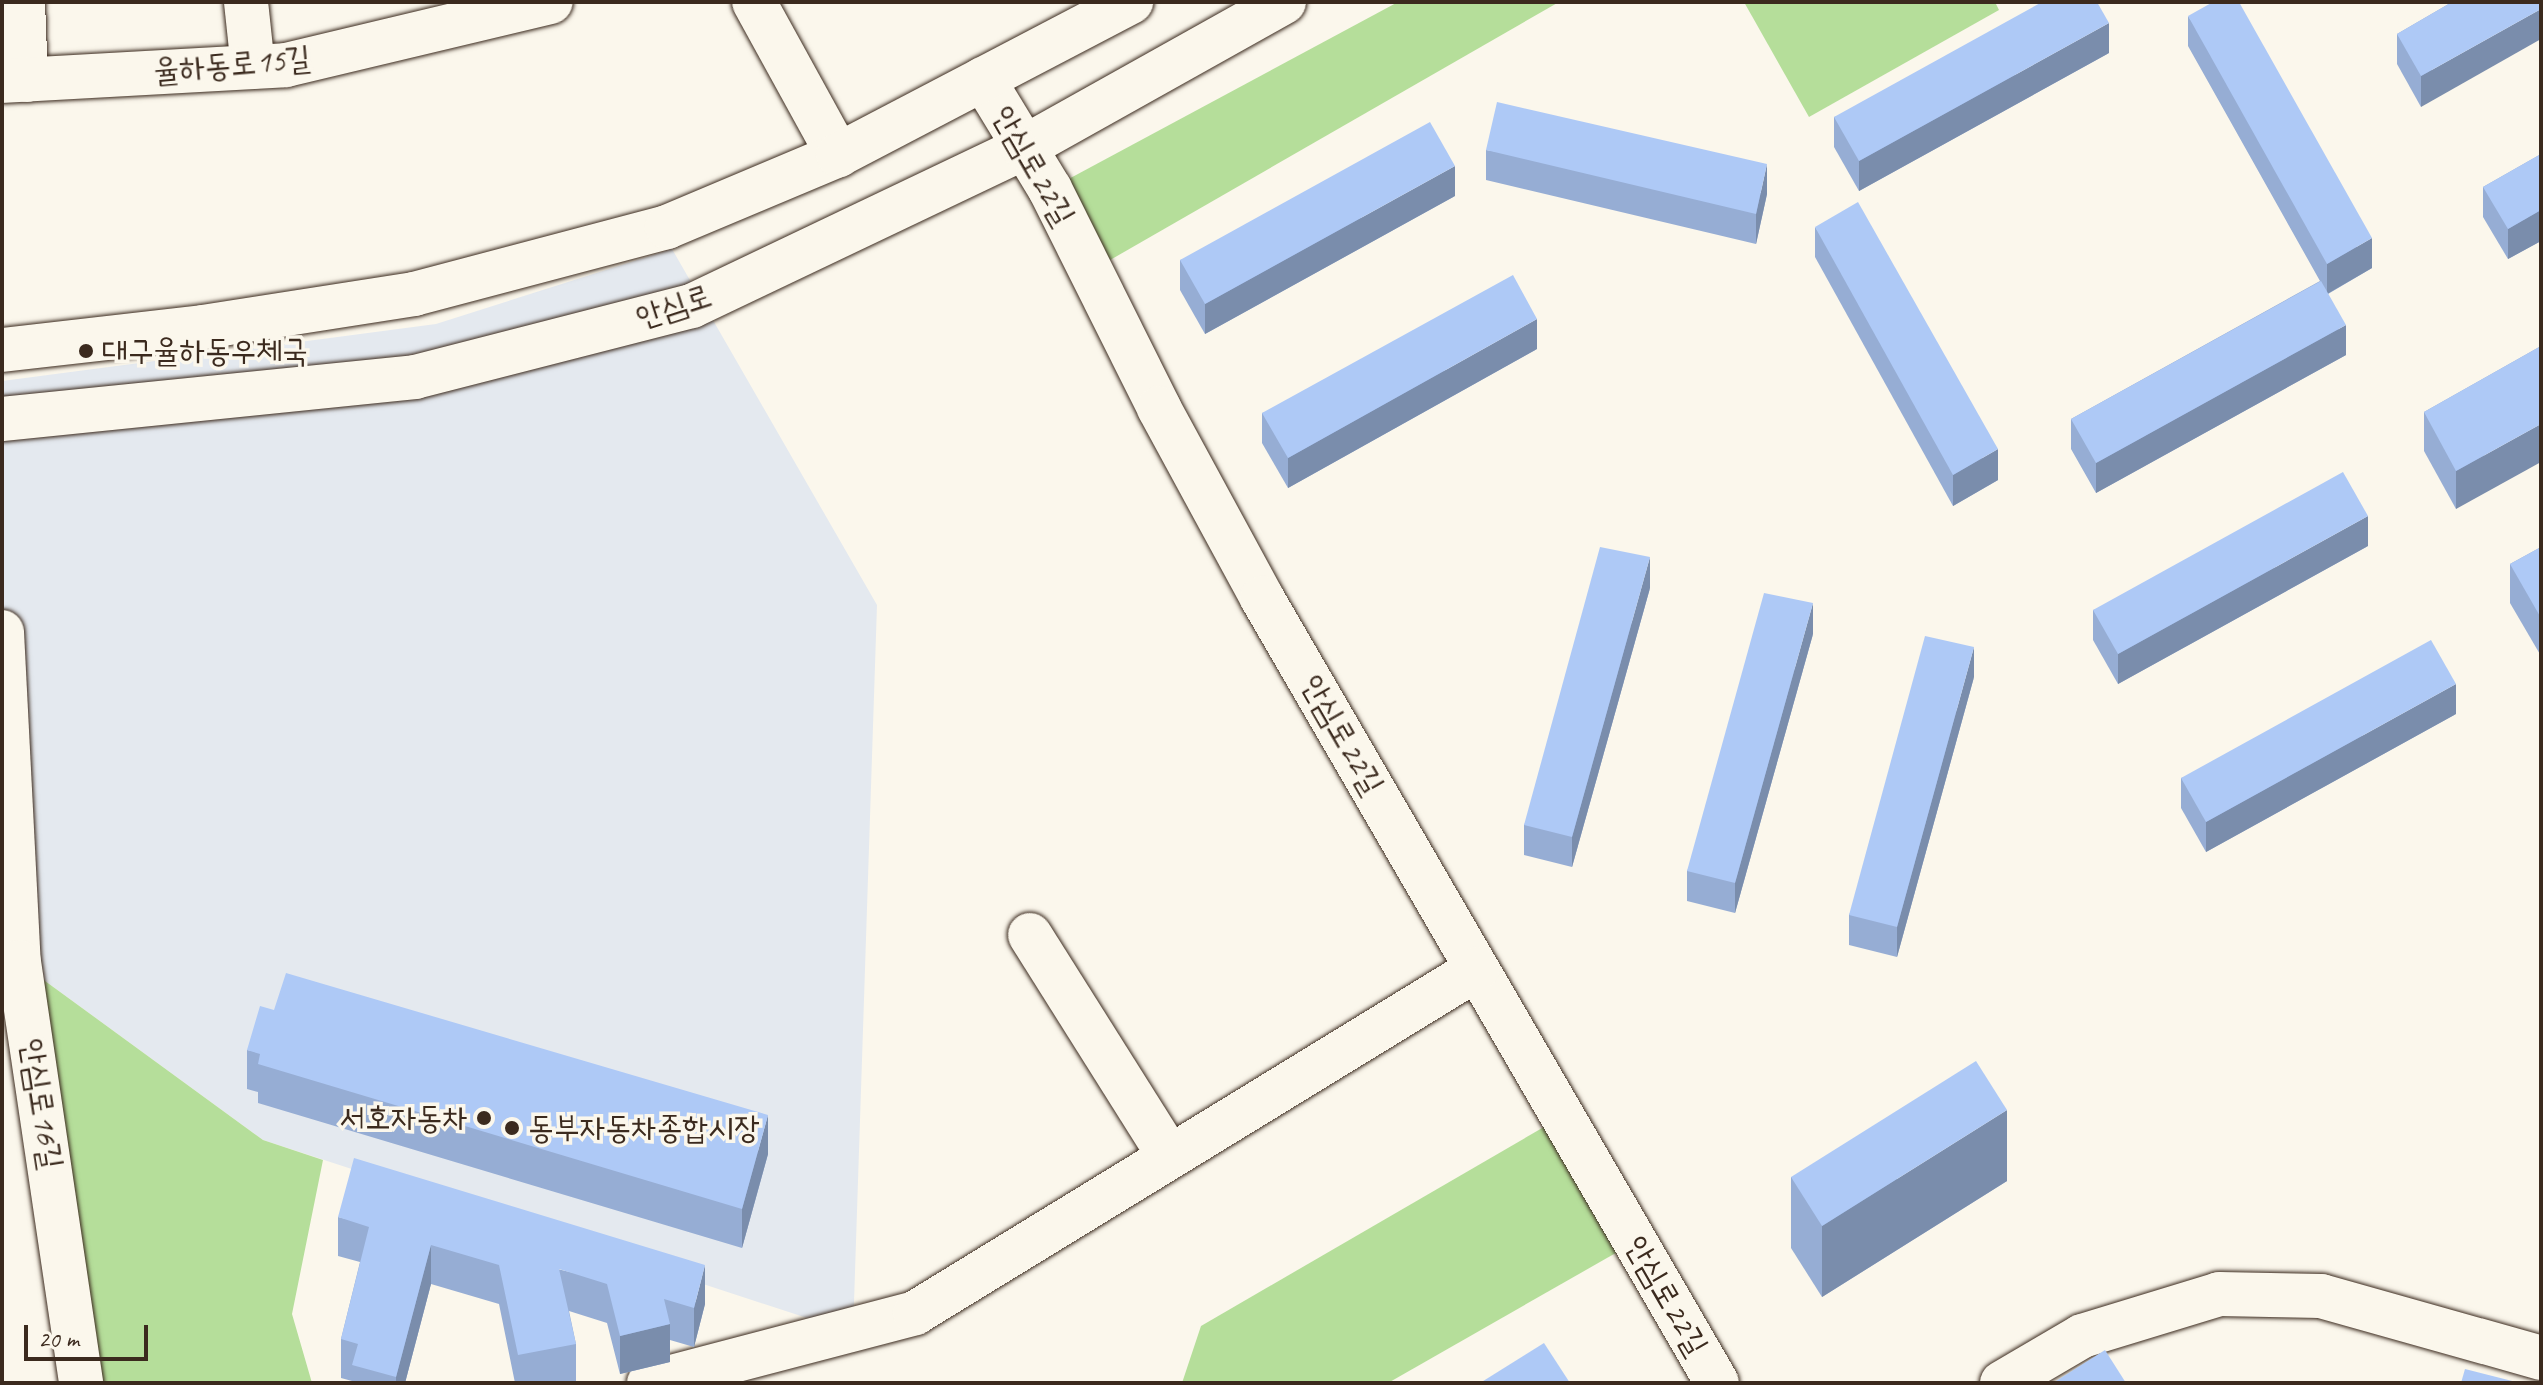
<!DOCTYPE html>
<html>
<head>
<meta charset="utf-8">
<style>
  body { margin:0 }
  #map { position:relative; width:2543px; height:1385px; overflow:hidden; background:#fbf7ec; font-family:Caveat,"Poor Story",sans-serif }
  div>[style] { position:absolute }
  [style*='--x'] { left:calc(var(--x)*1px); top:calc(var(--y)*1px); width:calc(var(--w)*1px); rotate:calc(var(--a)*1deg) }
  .built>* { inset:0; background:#e4e9ef }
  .green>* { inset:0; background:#b5de9a }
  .roads { filter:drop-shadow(0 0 2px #3b2a1e) drop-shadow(0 0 2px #3b2a1e) }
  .street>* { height:44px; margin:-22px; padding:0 22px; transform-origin:22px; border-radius:22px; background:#fbf7ec }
  .secondary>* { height:44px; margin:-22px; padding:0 22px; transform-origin:22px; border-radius:22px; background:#fbf7ec }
  .primary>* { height:44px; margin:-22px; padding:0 22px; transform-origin:22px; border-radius:22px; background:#fbf7ec }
  .wall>* { inset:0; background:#96add4 }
  .shaded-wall>* { inset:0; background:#7a8dac }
  .building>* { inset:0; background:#aec9f6 }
  .dots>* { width:22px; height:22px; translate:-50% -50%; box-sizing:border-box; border:4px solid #fbf7ec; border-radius:50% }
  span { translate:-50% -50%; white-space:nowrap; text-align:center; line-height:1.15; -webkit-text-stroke:7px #fbf7ec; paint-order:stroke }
  .street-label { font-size:32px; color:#3b2a1e }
  .poi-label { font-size:32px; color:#3b2a1e }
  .left { translate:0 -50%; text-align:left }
  .right { translate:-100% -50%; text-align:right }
  .frame { position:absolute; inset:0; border:4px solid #3b2a1e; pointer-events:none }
  .scale { position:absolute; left:24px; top:1325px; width:124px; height:36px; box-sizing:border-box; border:4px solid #3b2a1e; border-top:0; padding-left:10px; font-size:24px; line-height:28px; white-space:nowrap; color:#3b2a1e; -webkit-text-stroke:6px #fbf7ec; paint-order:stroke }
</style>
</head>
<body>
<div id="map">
  <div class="built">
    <i style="clip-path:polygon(672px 249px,877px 605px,853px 1333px,263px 1140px,19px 962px,2px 632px,2px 381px,436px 324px)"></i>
  </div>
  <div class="green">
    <i style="clip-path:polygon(1398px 2px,1559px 2px,1091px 271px,1050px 189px)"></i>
    <i style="clip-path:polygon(1744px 2px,1995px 2px,1999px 10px,1809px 117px)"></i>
    <i style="clip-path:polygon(19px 962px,263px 1140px,323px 1160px,292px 1314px,312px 1383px,81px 1383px)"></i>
    <i style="clip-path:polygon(1563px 1116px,1635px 1242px,1388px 1383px,1182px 1383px,1201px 1326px)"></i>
  </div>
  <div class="roads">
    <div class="street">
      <i style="--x:23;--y:2;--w:78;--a:87.8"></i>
      <i style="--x:246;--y:2;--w:65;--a:83.9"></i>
      <i style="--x:2;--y:81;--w:284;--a:-3.2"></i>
      <i style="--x:286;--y:65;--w:272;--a:-13.4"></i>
      <i style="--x:1030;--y:935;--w:262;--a:57.8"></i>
      <i style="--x:2002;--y:1383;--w:93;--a:-30.4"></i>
      <i style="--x:2082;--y:1336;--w:143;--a:-17"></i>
      <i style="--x:2219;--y:1294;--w:102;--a:1.1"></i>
      <i style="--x:2321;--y:1296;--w:229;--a:15.7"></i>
    </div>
    <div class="secondary">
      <i style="--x:754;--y:2;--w:175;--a:61.2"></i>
      <i style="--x:983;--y:79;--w:129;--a:58.7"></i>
      <i style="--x:1050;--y:189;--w:245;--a:63.5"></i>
      <i style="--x:1159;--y:408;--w:216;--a:61.5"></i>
      <i style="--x:1262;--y:598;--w:907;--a:59.9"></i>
      <i style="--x:2;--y:632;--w:330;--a:87.1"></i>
      <i style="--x:19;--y:962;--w:426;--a:81.6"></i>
      <i style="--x:649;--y:1383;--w:275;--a:-14.7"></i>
      <i style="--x:915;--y:1313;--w:659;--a:-31.47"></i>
    </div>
    <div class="primary">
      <i style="--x:2;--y:350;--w:202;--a:-6.5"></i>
      <i style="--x:203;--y:327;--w:214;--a:-8.9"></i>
      <i style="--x:414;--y:294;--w:262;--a:-14.8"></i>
      <i style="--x:667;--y:227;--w:186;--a:-22.8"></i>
      <i style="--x:838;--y:155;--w:331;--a:-27.6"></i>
      <i style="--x:2;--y:419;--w:415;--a:-5.8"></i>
      <i style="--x:415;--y:377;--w:286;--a:-14.4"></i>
      <i style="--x:692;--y:306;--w:367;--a:-25.5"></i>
      <i style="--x:1023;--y:148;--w:299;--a:-29.2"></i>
    </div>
  </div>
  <div class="wall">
    <i style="clip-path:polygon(2452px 2px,2421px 107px,2397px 64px,2397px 34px)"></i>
    <i style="clip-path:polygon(2188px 16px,2372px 268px,2328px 294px,2346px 355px,2096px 493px,2071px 449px,2071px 419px,2320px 281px,2188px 46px)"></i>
    <i style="clip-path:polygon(2109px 53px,1859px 191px,1834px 147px,1834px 117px)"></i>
    <i style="clip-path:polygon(1486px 150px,1767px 194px,1756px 244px,1486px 180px)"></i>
    <i style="clip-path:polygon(2541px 154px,2541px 241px,2508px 259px,2483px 217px,2483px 187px)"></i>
    <i style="clip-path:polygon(1455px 196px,1205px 334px,1180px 290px,1180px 260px)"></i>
    <i style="clip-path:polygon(1815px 227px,1998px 480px,1953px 506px,1815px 257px)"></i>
    <i style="clip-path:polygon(2541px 346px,2456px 509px,2424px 451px,2424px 412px)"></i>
    <i style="clip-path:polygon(1537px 349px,1288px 488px,1262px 443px,1262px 413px)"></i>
    <i style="clip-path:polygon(2368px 546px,2118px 684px,2093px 640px,2093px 610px)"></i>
    <i style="clip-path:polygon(2541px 547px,2541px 656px,2510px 603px,2510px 564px)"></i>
    <i style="clip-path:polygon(1650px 588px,1572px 867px,1524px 855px,1524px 825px)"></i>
    <i style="clip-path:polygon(1813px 634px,1735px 913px,1687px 901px,1687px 871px)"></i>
    <i style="clip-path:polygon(1974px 677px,1897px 957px,1849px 945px,1849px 915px)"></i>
    <i style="clip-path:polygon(2456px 714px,2206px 852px,2181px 808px,2181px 778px)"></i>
    <i style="clip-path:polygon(247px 1050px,768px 1154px,742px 1248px,258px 1103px,258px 1092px,247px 1089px)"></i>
    <i style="clip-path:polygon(1791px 1177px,2007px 1181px,1822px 1297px,1791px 1248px)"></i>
    <i style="clip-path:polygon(338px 1217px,705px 1304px,694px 1347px,670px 1340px,670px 1362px,620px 1374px,607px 1323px,569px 1311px,576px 1344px,576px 1382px,515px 1383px,499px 1304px,431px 1284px,405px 1383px,352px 1383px,352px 1381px,341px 1378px,341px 1339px,360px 1262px,338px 1256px)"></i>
  </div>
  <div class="shaded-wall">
    <i style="clip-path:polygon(2541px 9px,2541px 39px,2421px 107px,2421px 76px)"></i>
    <i style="clip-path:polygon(2109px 23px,2109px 53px,1859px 191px,1859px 161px)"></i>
    <i style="clip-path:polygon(1767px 164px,1767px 194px,1756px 244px,1756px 214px)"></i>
    <i style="clip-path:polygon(1455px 166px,1455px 196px,1205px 334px,1205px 304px)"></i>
    <i style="clip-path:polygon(2541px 210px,2541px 241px,2508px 259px,2508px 229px)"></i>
    <i style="clip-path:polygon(2372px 238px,2372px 268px,2327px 294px,2327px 264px)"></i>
    <i style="clip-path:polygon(1537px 319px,1537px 349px,1288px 488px,1288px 458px)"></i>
    <i style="clip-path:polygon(2346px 325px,2346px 355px,2096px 493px,2096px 463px)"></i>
    <i style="clip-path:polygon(2541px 424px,2541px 462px,2456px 509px,2456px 471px)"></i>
    <i style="clip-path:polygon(1998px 449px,1998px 480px,1953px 506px,1953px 475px)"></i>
    <i style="clip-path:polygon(2368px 516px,2368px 546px,2118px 684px,2118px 654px)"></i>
    <i style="clip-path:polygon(1650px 557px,1650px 588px,1572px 867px,1572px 837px)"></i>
    <i style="clip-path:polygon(1813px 603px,1813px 634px,1735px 913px,1735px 883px)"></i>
    <i style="clip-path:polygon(1974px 647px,1974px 677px,1897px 957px,1897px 927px)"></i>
    <i style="clip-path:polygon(2456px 684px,2456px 714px,2206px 852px,2206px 822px)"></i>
    <i style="clip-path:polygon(2007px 1110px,2007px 1181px,1822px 1297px,1822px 1226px)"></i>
    <i style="clip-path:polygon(768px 1115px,768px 1154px,742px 1248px,742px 1209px)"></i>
    <i style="clip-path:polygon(431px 1245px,431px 1284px,405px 1383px,396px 1383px,396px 1377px)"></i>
    <i style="clip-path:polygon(705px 1265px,705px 1304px,694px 1347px,694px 1308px)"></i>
    <i style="clip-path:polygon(670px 1324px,670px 1362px,620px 1374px,620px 1336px)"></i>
  </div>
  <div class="building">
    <i style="clip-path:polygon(2042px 2px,2097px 2px,2109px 23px,1859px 161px,1834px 117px)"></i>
    <i style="clip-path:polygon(2213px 2px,2239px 2px,2372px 238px,2327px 264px,2188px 16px)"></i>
    <i style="clip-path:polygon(2452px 2px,2541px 2px,2541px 9px,2421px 76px,2397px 34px)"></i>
    <i style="clip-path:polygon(1497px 102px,1767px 164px,1756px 214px,1486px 150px)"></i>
    <i style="clip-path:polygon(1430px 122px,1455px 166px,1205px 304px,1180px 260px)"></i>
    <i style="clip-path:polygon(2541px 154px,2541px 210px,2508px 229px,2483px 187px)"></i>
    <i style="clip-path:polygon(1858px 202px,1998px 449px,1953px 475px,1815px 227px)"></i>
    <i style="clip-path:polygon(1513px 275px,1537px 319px,1288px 458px,1262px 413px)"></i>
    <i style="clip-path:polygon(2321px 281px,2346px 325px,2096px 463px,2071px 419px)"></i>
    <i style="clip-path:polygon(2541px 346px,2541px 424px,2456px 471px,2424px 412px)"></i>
    <i style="clip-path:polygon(2343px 472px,2368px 516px,2118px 654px,2093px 610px)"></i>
    <i style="clip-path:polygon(1600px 547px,1650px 557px,1572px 837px,1524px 825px)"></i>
    <i style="clip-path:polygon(2541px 547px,2541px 618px,2510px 564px)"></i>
    <i style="clip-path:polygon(1764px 593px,1813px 603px,1735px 883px,1687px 871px)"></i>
    <i style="clip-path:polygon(1925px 636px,1974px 647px,1897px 927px,1849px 915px)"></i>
    <i style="clip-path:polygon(2431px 640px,2456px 684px,2206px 822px,2181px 778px)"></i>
    <i style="clip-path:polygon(286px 973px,768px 1115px,742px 1209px,258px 1064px,260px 1054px,247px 1050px,260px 1006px,274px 1010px)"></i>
    <i style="clip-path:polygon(1976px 1061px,2007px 1110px,1822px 1226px,1791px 1177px)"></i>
    <i style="clip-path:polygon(354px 1158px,705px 1265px,694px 1308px,664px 1299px,670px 1324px,620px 1336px,607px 1284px,559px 1269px,576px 1344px,518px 1355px,499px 1265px,431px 1245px,396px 1377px,352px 1365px,358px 1344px,341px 1339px,369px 1227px,338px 1217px)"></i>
    <i style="clip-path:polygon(1544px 1343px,1570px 1383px,1480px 1383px)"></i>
    <i style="clip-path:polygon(2105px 1350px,2126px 1383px,2053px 1383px)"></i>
    <i style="clip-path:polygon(2465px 1369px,2520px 1383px,2461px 1383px)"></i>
  </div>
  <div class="dots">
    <i style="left:86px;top:351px;background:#3b2a1e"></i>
    <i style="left:484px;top:1118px;background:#3b2a1e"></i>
    <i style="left:512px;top:1128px;background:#3b2a1e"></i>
  </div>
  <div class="street-label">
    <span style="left:232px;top:65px;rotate:-5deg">율하동로15길</span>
    <span style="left:1033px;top:166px;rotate:60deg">안심로22길</span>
    <span style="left:674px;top:307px;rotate:-18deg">안심로</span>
    <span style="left:1342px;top:735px;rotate:60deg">안심로22길</span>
    <span style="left:41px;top:1104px;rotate:81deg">안심로16길</span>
    <span style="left:1666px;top:1296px;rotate:60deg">안심로22길</span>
  </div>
  <div class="poi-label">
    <span class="left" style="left:102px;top:351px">대구율하동우체국</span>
    <span class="right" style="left:468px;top:1118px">서호자동차</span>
    <span class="left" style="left:528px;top:1128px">동부자동차종합시장</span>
  </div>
  <div class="frame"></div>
  <div class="scale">20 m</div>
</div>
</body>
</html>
